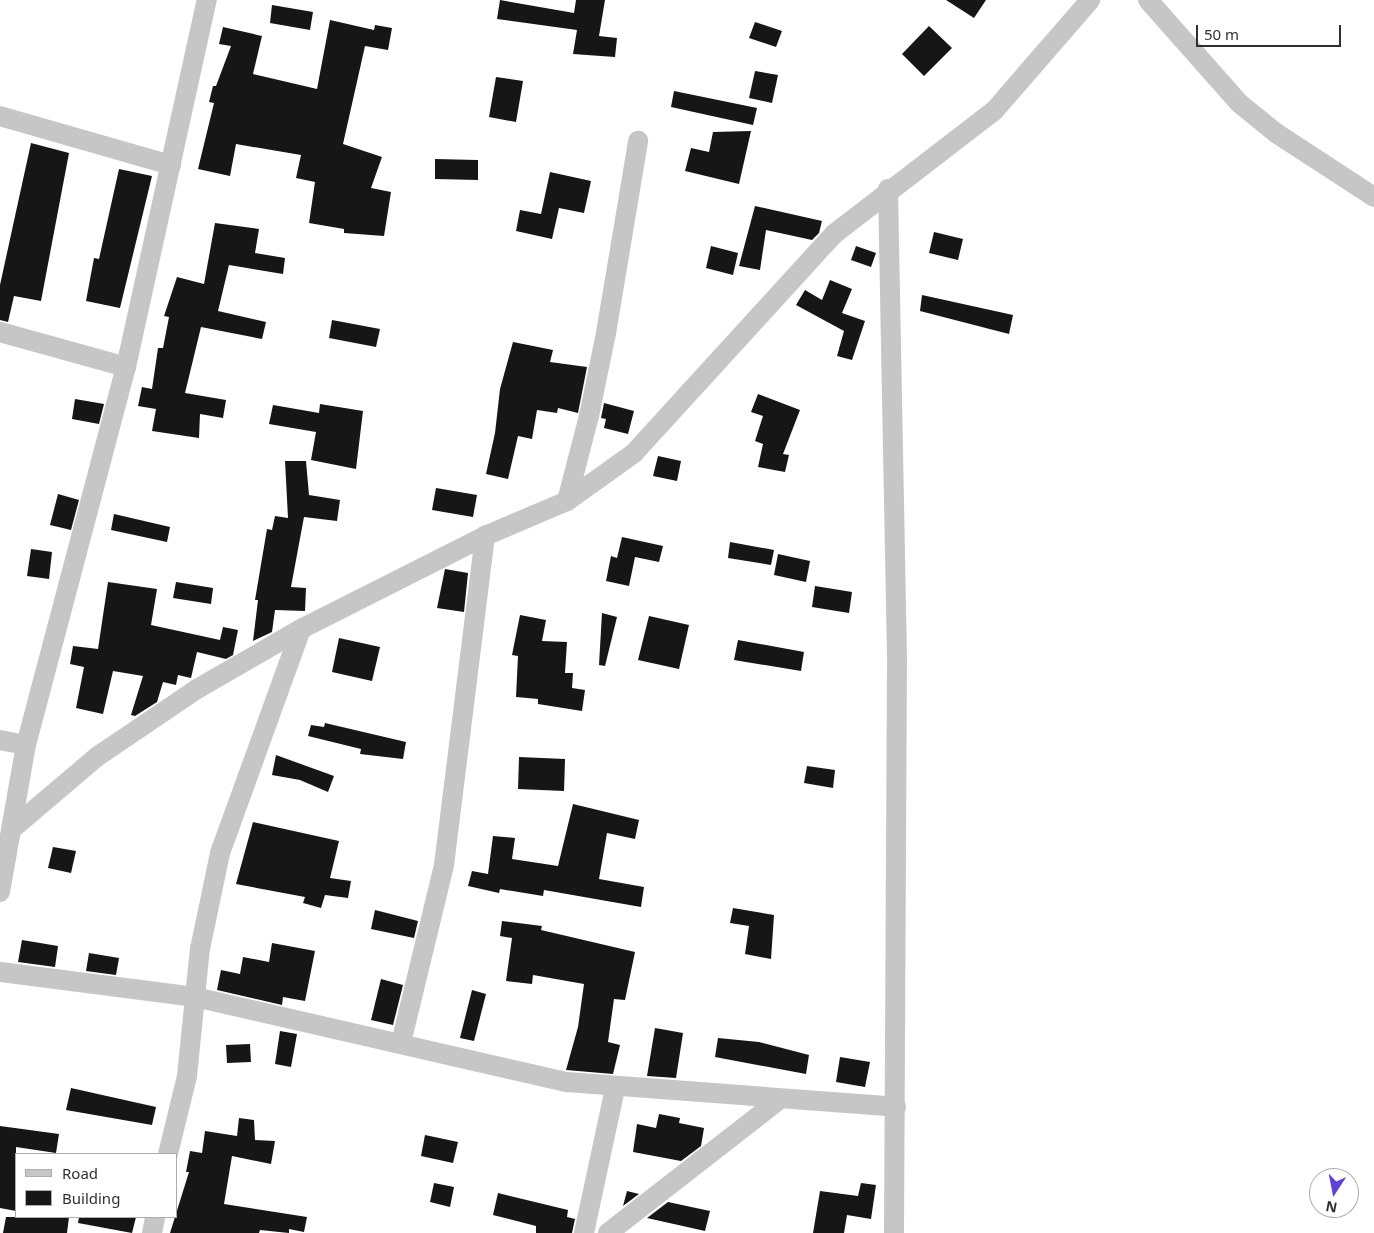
<!DOCTYPE html>
<html>
<head>
<meta charset="utf-8">
<style>
  body { margin:0 }
  #map { position:relative; width:1374px; height:1233px; overflow:hidden; background:#fff; font-family:"Noto Sans",sans-serif }
  div>[style] { position:absolute }
  [style*='--x'] { left:calc(var(--x)*1px); top:calc(var(--y)*1px); width:calc(var(--w)*1px); rotate:calc(var(--a)*1deg) }
  .building>* { inset:0; background:#161616 }
  .minor>* { height:20px; margin:-10px; padding:0 10px; transform-origin:10px; border-radius:10px; background:#c6c6c6 }
  span { translate:-50% -50%; white-space:nowrap; text-align:center; line-height:1.15; -webkit-text-stroke:5px #fff; paint-order:stroke }
  .legend { position:absolute; left:15px; top:1153px; width:162px; height:65px; box-sizing:border-box; background:#fff; border:1px solid #acacac; margin:0; padding:6px 9px; list-style:none; font-size:15px; color:#2f2f2f }
  .legend li { display:flex; align-items:center; gap:10px; height:25px }
  .legend b { width:25px; border:1px solid #acacac }
  .north { position:absolute; left:1309px; top:1168px; width:50px; height:50px; box-sizing:border-box; background:#fff; border:1px solid #acacac; border-radius:50%; rotate:191deg; font-size:14px; font-weight:700; line-height:20px; text-align:center; color:#2f2f2f }
  .north::after { content:''; display:block; margin:auto; width:18px; height:22px; background:#5c43d3; clip-path:polygon(50% 0,100% 100%,50% 72%,0 100%) }
  .scale { position:absolute; left:1196px; top:25px; width:145px; height:22px; box-sizing:border-box; border:2px solid #2f2f2f; border-top:0; padding-left:6px; font-size:15px; line-height:18px; white-space:nowrap; color:#2f2f2f; -webkit-text-stroke:4px #fff; paint-order:stroke }
</style>
</head>
<body>
<div id="map">
  <div class="building">
    <i style="clip-path:polygon(500px 0,574px 13px,576px 0,605px 0,599px 36px,617px 38px,615px 57px,573px 54px,577px 30px,497px 19px)"></i>
    <i style="clip-path:polygon(946px 0,986px 0,974px 18px)"></i>
    <i style="clip-path:polygon(272px 5px,313px 12px,310px 30px,270px 23px)"></i>
    <i style="clip-path:polygon(330px 20px,374px 30px,375px 25px,392px 28px,388px 50px,365px 46px,343px 144px,382px 157px,371px 188px,391px 192px,384px 236px,344px 233px,344px 229px,309px 223px,315px 182px,296px 178px,301px 155px,236px 144px,230px 176px,198px 169px,214px 103px,209px 102px,213px 86px,216px 86px,231px 46px,219px 44px,223px 27px,262px 36px,253px 74px,317px 89px)"></i>
    <i style="clip-path:polygon(755px 22px,782px 31px,776px 47px,749px 38px)"></i>
    <i style="clip-path:polygon(929px 26px,952px 48px,924px 76px,902px 54px)"></i>
    <i style="clip-path:polygon(755px 71px,778px 75px,772px 103px,749px 98px)"></i>
    <i style="clip-path:polygon(496px 77px,523px 81px,516px 122px,489px 117px)"></i>
    <i style="clip-path:polygon(674px 91px,757px 108px,753px 125px,671px 107px)"></i>
    <i style="clip-path:polygon(751px 131px,739px 184px,685px 171px,691px 148px,709px 152px,713px 132px)"></i>
    <i style="clip-path:polygon(31px 143px,69px 153px,41px 301px,14px 296px,8px 322px,0 320px,0 285px)"></i>
    <i style="clip-path:polygon(435px 159px,478px 160px,478px 180px,435px 179px)"></i>
    <i style="clip-path:polygon(119px 169px,152px 176px,120px 308px,86px 301px,94px 258px,99px 259px)"></i>
    <i style="clip-path:polygon(550px 172px,591px 181px,584px 213px,559px 208px,552px 239px,516px 231px,520px 210px,541px 214px)"></i>
    <i style="clip-path:polygon(755px 206px,822px 221px,819px 233px,812px 240px,766px 230px,760px 270px,739px 266px)"></i>
    <i style="clip-path:polygon(215px 223px,259px 229px,255px 253px,285px 258px,283px 274px,229px 265px,218px 311px,266px 322px,262px 339px,201px 327px,185px 393px,226px 400px,223px 418px,200px 414px,199px 438px,152px 431px,156px 409px,138px 406px,142px 387px,152px 389px,158px 348px,163px 348px,169px 317px,164px 316px,177px 277px,204px 284px)"></i>
    <i style="clip-path:polygon(934px 232px,963px 239px,958px 260px,929px 253px)"></i>
    <i style="clip-path:polygon(711px 246px,738px 253px,733px 275px,706px 268px)"></i>
    <i style="clip-path:polygon(856px 246px,876px 253px,871px 267px,851px 260px)"></i>
    <i style="clip-path:polygon(830px 280px,852px 289px,842px 313px,865px 321px,852px 360px,837px 356px,844px 331px,796px 305px,805px 290px,822px 300px)"></i>
    <i style="clip-path:polygon(922px 295px,1013px 315px,1009px 334px,920px 311px)"></i>
    <i style="clip-path:polygon(332px 320px,380px 329px,376px 347px,329px 338px)"></i>
    <i style="clip-path:polygon(513px 342px,553px 350px,550px 362px,587px 367px,578px 413px,558px 408px,557px 413px,537px 410px,532px 439px,518px 436px,508px 479px,486px 474px,495px 433px,500px 389px)"></i>
    <i style="clip-path:polygon(758px 394px,800px 410px,783px 454px,789px 455px,785px 472px,758px 467px,763px 444px,755px 441px,763px 416px,751px 412px)"></i>
    <i style="clip-path:polygon(75px 399px,104px 404px,99px 424px,72px 419px)"></i>
    <i style="clip-path:polygon(604px 403px,634px 411px,628px 434px,604px 428px,606px 419px,601px 418px)"></i>
    <i style="clip-path:polygon(320px 404px,363px 411px,356px 469px,311px 460px,316px 432px,269px 424px,273px 405px,319px 413px)"></i>
    <i style="clip-path:polygon(658px 456px,681px 461px,677px 481px,653px 476px)"></i>
    <i style="clip-path:polygon(285px 461px,306px 461px,309px 495px,340px 500px,337px 521px,304px 517px,291px 587px,306px 588px,305px 611px,275px 610px,272px 632px,253px 641px,258px 600px,255px 600px,267px 529px,272px 530px,275px 516px,288px 518px)"></i>
    <i style="clip-path:polygon(436px 488px,477px 495px,473px 517px,432px 510px)"></i>
    <i style="clip-path:polygon(58px 494px,79px 500px,71px 530px,50px 525px)"></i>
    <i style="clip-path:polygon(114px 514px,170px 527px,167px 542px,111px 530px)"></i>
    <i style="clip-path:polygon(622px 537px,663px 546px,659px 562px,635px 557px,629px 586px,606px 581px,611px 556px,617px 558px)"></i>
    <i style="clip-path:polygon(730px 542px,774px 550px,771px 565px,728px 558px)"></i>
    <i style="clip-path:polygon(31px 549px,52px 552px,49px 579px,27px 576px)"></i>
    <i style="clip-path:polygon(778px 554px,810px 561px,806px 582px,774px 575px)"></i>
    <i style="clip-path:polygon(445px 569px,468px 573px,464px 612px,437px 608px)"></i>
    <i style="clip-path:polygon(108px 582px,157px 589px,151px 625px,220px 640px,223px 627px,238px 630px,233px 655px,226px 659px,197px 652px,191px 678px,178px 675px,176px 685px,163px 682px,157px 702px,135px 716px,131px 715px,143px 676px,113px 671px,103px 714px,76px 708px,84px 667px,70px 664px,73px 646px,98px 649px)"></i>
    <i style="clip-path:polygon(176px 582px,213px 588px,211px 604px,173px 598px)"></i>
    <i style="clip-path:polygon(815px 586px,852px 592px,849px 613px,812px 607px)"></i>
    <i style="clip-path:polygon(602px 613px,617px 617px,605px 666px,599px 665px)"></i>
    <i style="clip-path:polygon(520px 615px,546px 620px,542px 641px,567px 642px,565px 673px,573px 673px,572px 688px,585px 690px,582px 711px,538px 704px,538px 699px,516px 697px,518px 656px,512px 655px)"></i>
    <i style="clip-path:polygon(649px 616px,689px 625px,679px 669px,638px 660px)"></i>
    <i style="clip-path:polygon(339px 638px,380px 647px,372px 681px,332px 672px)"></i>
    <i style="clip-path:polygon(738px 640px,804px 652px,801px 671px,734px 660px)"></i>
    <i style="clip-path:polygon(325px 723px,406px 742px,403px 759px,360px 754px,361px 749px,308px 736px,311px 725px,324px 727px)"></i>
    <i style="clip-path:polygon(276px 755px,334px 776px,328px 792px,300px 780px,272px 775px)"></i>
    <i style="clip-path:polygon(519px 757px,565px 759px,564px 791px,518px 789px)"></i>
    <i style="clip-path:polygon(807px 766px,835px 770px,833px 788px,804px 783px)"></i>
    <i style="clip-path:polygon(573px 804px,639px 820px,635px 839px,607px 833px,599px 879px,644px 887px,641px 907px,544px 890px,543px 896px,500px 889px,499px 893px,468px 886px,472px 871px,488px 874px,493px 836px,515px 838px,512px 859px,558px 866px)"></i>
    <i style="clip-path:polygon(253px 822px,339px 841px,330px 878px,351px 881px,348px 898px,325px 895px,321px 908px,303px 903px,305px 897px,236px 884px)"></i>
    <i style="clip-path:polygon(53px 847px,76px 851px,71px 873px,48px 868px)"></i>
    <i style="clip-path:polygon(733px 908px,774px 915px,771px 959px,745px 954px,749px 926px,730px 923px)"></i>
    <i style="clip-path:polygon(375px 910px,418px 921px,414px 938px,371px 929px)"></i>
    <i style="clip-path:polygon(502px 921px,542px 926px,541px 930px,635px 952px,625px 1000px,614px 999px,608px 1042px,620px 1045px,613px 1074px,566px 1070px,578px 1027px,584px 984px,533px 975px,532px 984px,506px 981px,512px 938px,500px 936px)"></i>
    <i style="clip-path:polygon(22px 940px,58px 946px,55px 967px,18px 962px)"></i>
    <i style="clip-path:polygon(272px 943px,315px 951px,305px 1001px,283px 997px,282px 1005px,217px 990px,221px 970px,240px 974px,243px 957px,269px 962px)"></i>
    <i style="clip-path:polygon(89px 953px,119px 958px,116px 975px,86px 971px)"></i>
    <i style="clip-path:polygon(381px 979px,403px 985px,393px 1025px,371px 1020px)"></i>
    <i style="clip-path:polygon(472px 990px,486px 994px,474px 1041px,460px 1038px)"></i>
    <i style="clip-path:polygon(655px 1028px,683px 1033px,676px 1078px,647px 1076px)"></i>
    <i style="clip-path:polygon(280px 1031px,297px 1034px,291px 1067px,275px 1064px)"></i>
    <i style="clip-path:polygon(718px 1038px,759px 1042px,809px 1055px,806px 1074px,715px 1057px)"></i>
    <i style="clip-path:polygon(250px 1044px,251px 1062px,227px 1063px,226px 1045px)"></i>
    <i style="clip-path:polygon(840px 1057px,870px 1062px,865px 1087px,836px 1082px)"></i>
    <i style="clip-path:polygon(71px 1088px,156px 1107px,152px 1125px,66px 1110px)"></i>
    <i style="clip-path:polygon(659px 1114px,680px 1118px,679px 1123px,704px 1128px,701px 1146px,681px 1161px,633px 1152px,637px 1124px,656px 1128px)"></i>
    <i style="clip-path:polygon(239px 1118px,254px 1120px,255px 1140px,275px 1141px,271px 1164px,232px 1156px,224px 1204px,307px 1217px,304px 1232px,289px 1229px,289px 1233px,260px 1230px,259px 1233px,170px 1233px,189px 1172px,186px 1172px,190px 1151px,202px 1153px,205px 1131px,237px 1136px)"></i>
    <i style="clip-path:polygon(0 1126px,59px 1134px,56px 1153px,16px 1147px,16px 1211px,0 1208px)"></i>
    <i style="clip-path:polygon(425px 1135px,458px 1142px,453px 1163px,421px 1156px)"></i>
    <i style="clip-path:polygon(434px 1183px,454px 1187px,450px 1207px,430px 1202px)"></i>
    <i style="clip-path:polygon(861px 1183px,876px 1185px,871px 1219px,847px 1215px,844px 1233px,813px 1233px,820px 1191px,858px 1196px)"></i>
    <i style="clip-path:polygon(627px 1191px,639px 1194px,623px 1206px)"></i>
    <i style="clip-path:polygon(498px 1193px,568px 1210px,567px 1217px,575px 1219px,572px 1233px,536px 1233px,536px 1226px,493px 1215px)"></i>
    <i style="clip-path:polygon(668px 1202px,710px 1211px,705px 1231px,647px 1218px)"></i>
    <i style="clip-path:polygon(6px 1217px,69px 1217px,67px 1233px,3px 1233px)"></i>
    <i style="clip-path:polygon(79px 1217px,136px 1217px,132px 1233px,78px 1223px)"></i>
  </div>
  <div class="minor">
    <i style="--x:1148;--y:0;--w:137;--a:48.5"></i>
    <i style="--x:1239;--y:103;--w:48;--a:39"></i>
    <i style="--x:1276;--y:133;--w:117;--a:33.1"></i>
    <i style="--x:0;--y:116;--w:178;--a:16"></i>
    <i style="--x:888;--y:189;--w:471;--a:88.9"></i>
    <i style="--x:897;--y:660;--w:573;--a:90.3"></i>
    <i style="--x:0;--y:332;--w:131;--a:15.5"></i>
    <i style="--x:567;--y:501;--w:88;--a:-75.5"></i>
    <i style="--x:589;--y:416;--w:85;--a:-78.4"></i>
    <i style="--x:606;--y:333;--w:195;--a:-80.5"></i>
    <i style="--x:0;--y:740;--w:26;--a:11"></i>
    <i style="--x:13;--y:828;--w:111;--a:-40.3"></i>
    <i style="--x:98;--y:756;--w:120;--a:-34.1"></i>
    <i style="--x:197;--y:689;--w:120;--a:-30"></i>
    <i style="--x:301;--y:629;--w:206;--a:-26.8"></i>
    <i style="--x:485;--y:536;--w:89;--a:-23.1"></i>
    <i style="--x:567;--y:501;--w:82;--a:-35.6"></i>
    <i style="--x:634;--y:453;--w:297;--a:-47.6"></i>
    <i style="--x:834;--y:234;--w:202;--a:-37.6"></i>
    <i style="--x:994;--y:111;--w:147;--a:-49.1"></i>
    <i style="--x:0;--y:892;--w:149;--a:-80"></i>
    <i style="--x:26;--y:745;--w:391;--a:-75.2"></i>
    <i style="--x:126;--y:367;--w:376;--a:-77.6"></i>
    <i style="--x:0;--y:972;--w:197;--a:7.3"></i>
    <i style="--x:195;--y:997;--w:382;--a:12.9"></i>
    <i style="--x:567;--y:1082;--w:330;--a:4.3"></i>
    <i style="--x:401;--y:1043;--w:183;--a:-76.4"></i>
    <i style="--x:444;--y:865;--w:332;--a:-82.9"></i>
    <i style="--x:168;--y:1154;--w:80;--a:-76.3"></i>
    <i style="--x:187;--y:1076;--w:128;--a:-84.2"></i>
    <i style="--x:200;--y:949;--w:98;--a:-78.2"></i>
    <i style="--x:220;--y:853;--w:238;--a:-70.1"></i>
    <i style="--x:152;--y:1233;--w:16;--a:-79"></i>
    <i style="--x:584;--y:1233;--w:148;--a:-77.9"></i>
    <i style="--x:608;--y:1233;--w:217;--a:-37.9"></i>
  </div>
  <ul class="legend">
  <li><b style="height:6px;background:#c6c6c6"></b>Road</li>
  <li><b style="height:14px;background:#161616"></b>Building</li>
  </ul>
  <div class="north">N</div>
  <div class="scale">50 m</div>
</div>
</body>
</html>
